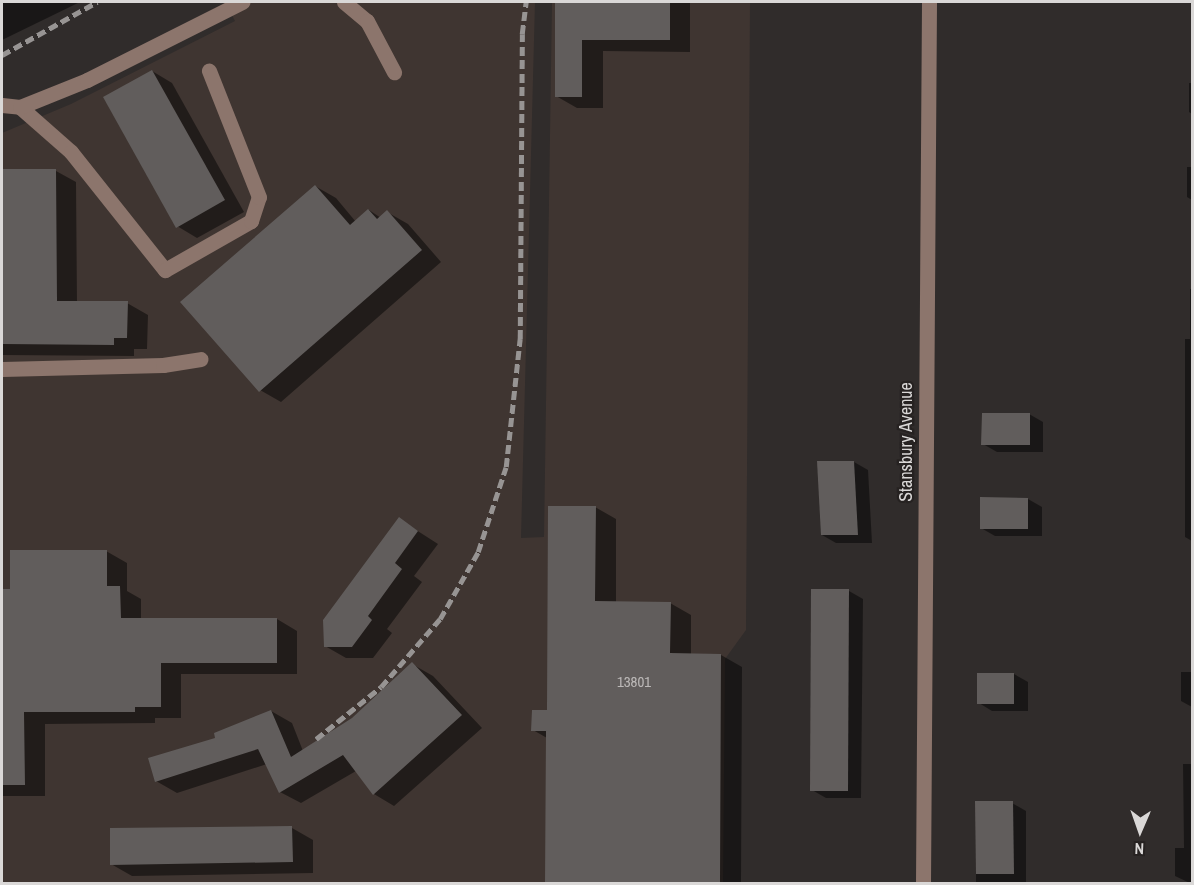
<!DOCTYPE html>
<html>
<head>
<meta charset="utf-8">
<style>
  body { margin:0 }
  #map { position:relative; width:1194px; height:885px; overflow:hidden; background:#302c2b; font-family:"Archivo Narrow",sans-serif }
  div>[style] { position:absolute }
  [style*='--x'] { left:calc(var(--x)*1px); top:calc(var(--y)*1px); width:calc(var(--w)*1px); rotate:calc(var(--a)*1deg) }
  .built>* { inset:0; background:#3f3531 }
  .shadow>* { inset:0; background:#0007 }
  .building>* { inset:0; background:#615d5c }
  .minor>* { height:15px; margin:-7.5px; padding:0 7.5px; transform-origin:7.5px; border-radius:7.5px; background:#8c756c }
  .rail>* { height:4.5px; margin-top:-2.25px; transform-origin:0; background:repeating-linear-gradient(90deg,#979493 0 9px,transparent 0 13.5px) }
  span { translate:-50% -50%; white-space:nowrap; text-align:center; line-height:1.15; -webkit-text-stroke:4.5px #262221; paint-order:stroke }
  .number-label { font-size:15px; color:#bcb9b8 }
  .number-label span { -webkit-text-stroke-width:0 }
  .street-label { font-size:18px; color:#dad8d7 }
  .frame { position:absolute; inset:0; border:3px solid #dad8d7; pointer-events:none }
  .north { position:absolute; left:1110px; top:801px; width:60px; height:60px; -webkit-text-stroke:4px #262221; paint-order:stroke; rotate:182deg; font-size:16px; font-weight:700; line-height:24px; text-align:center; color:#dad8d7 }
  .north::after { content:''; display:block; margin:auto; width:21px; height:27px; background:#dad8d7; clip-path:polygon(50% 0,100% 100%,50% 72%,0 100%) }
</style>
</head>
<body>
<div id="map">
  <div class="built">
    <i style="clip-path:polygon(225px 2px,535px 2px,521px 538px,544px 537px,552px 2px,750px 2px,746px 630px,725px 659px,723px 883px,2px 884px,2px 133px,71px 104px,235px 21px)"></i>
  </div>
  <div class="shadow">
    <i style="clip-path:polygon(2px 2px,80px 2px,2px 40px)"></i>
    <i style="clip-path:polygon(557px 2px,690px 2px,690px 52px,603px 51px,603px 108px,577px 108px,556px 96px)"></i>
    <i style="clip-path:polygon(152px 71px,172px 83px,244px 212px,197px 238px,177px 226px)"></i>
    <i style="clip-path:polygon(1189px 83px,1192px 83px,1192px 114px,1189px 112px)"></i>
    <i style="clip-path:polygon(1187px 167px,1192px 167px,1192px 200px,1187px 197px)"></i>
    <i style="clip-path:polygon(2px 171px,56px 171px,76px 182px,77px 302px,127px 303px,148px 315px,147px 349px,134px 349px,134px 356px,2px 355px)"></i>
    <i style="clip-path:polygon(315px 186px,336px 198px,356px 222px,369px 210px,381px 218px,387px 212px,408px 224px,441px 262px,281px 402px,260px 390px)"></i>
    <i style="clip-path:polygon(1190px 289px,1192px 289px,1192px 541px,1185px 537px,1185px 339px,1190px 339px)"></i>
    <i style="clip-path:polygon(1029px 414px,1043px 422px,1043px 452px,997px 452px,983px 444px)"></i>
    <i style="clip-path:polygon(854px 462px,868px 470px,872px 543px,836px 543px,822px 535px)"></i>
    <i style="clip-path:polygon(1028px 499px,1042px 507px,1042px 536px,995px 536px,981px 528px)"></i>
    <i style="clip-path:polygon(595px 507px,616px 519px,616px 603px,670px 603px,691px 615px,691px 655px,721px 655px,742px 667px,741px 884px,546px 884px,547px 738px,533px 730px,548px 711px)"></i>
    <i style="clip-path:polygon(399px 519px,438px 544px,414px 576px,422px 582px,387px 629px,392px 633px,373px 658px,346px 658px,325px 646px)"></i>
    <i style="clip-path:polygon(106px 551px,127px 563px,127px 591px,141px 599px,141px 620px,277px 619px,297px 631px,297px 674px,181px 674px,181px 718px,155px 718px,155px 723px,45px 724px,45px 796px,2px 796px,2px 591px,12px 591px)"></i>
    <i style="clip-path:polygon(849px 591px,863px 599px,861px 798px,826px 798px,812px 790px)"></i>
    <i style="clip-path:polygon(412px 664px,433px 676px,482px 728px,394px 806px,374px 794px,356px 771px,301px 803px,280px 792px,267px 764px,177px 793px,156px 781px,217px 739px,271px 711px,292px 723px,303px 751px,353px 719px)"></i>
    <i style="clip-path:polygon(1181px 672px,1192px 672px,1192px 707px,1181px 701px)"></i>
    <i style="clip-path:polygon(979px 674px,1014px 674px,1028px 682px,1028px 711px,992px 711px,979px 703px)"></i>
    <i style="clip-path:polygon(1183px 764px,1192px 764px,1192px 884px,1175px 876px,1175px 848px,1184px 848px)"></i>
    <i style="clip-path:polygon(976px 802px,1012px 803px,1026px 811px,1026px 884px,976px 884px)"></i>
    <i style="clip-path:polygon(292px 828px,313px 840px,313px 873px,132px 876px,111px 864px)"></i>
  </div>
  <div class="building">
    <i style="clip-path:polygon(555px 2px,670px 2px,670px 40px,582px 40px,582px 97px,555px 97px)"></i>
    <i style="clip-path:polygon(152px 70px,225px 200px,176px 228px,103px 97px)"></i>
    <i style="clip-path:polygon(2px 169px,56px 169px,57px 301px,128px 301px,127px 338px,114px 338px,114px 345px,2px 344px)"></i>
    <i style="clip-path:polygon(315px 185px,350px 225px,368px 209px,377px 219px,387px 210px,422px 250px,259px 392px,180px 302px)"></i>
    <i style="clip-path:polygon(982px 413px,1030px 413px,1030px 445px,981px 445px)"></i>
    <i style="clip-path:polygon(817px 461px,854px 461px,858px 535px,821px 535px)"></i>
    <i style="clip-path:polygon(980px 497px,1028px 498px,1028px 529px,980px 529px)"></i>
    <i style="clip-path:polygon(548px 506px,596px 506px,595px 601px,671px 602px,670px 653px,721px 654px,720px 884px,545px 884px,546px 731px,531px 731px,532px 710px,547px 710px)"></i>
    <i style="clip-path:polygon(399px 517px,418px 531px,395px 563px,402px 569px,368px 616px,372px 620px,352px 647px,324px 647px,323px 620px)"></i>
    <i style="clip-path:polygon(10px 550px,107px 550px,107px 586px,120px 586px,121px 618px,277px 618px,277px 663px,161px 663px,161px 707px,135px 707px,135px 712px,24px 712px,25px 785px,2px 785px,2px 589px,10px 589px)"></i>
    <i style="clip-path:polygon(811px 589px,849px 589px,848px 791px,810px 791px)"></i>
    <i style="clip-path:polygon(412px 662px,462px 715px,373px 795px,343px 755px,279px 793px,258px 749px,155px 782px,148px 758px,215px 738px,214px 733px,271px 710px,291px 757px,352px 718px)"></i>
    <i style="clip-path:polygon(977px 673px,1014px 673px,1014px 704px,977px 704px)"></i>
    <i style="clip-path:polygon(975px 801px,1013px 801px,1014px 874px,976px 874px)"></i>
    <i style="clip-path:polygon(292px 826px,293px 862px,110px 865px,110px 828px)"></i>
  </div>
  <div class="minor">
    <i style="--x:344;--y:2;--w:30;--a:40"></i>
    <i style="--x:367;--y:21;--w:58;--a:62.1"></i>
    <i style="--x:2;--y:105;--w:18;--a:6"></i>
    <i style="--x:20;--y:107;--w:68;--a:41.4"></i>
    <i style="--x:71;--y:152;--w:151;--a:51.5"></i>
    <i style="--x:165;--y:270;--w:99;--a:-29.7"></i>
    <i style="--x:251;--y:221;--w:25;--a:-72"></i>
    <i style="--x:259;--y:197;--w:136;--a:-111.6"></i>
    <i style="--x:20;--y:107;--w:72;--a:-21.9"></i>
    <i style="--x:87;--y:80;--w:174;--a:-26.7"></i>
    <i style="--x:2;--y:369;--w:161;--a:-1.4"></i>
    <i style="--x:163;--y:365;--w:38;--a:-9"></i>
    <i style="--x:923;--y:884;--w:882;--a:-89.61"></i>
  </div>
  <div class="rail">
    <i style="--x:2;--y:55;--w:109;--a:-29.2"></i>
    <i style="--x:316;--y:739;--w:83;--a:-38.7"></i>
    <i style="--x:381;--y:687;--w:90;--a:-49.1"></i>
    <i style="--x:440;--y:619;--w:77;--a:-60.4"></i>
    <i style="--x:478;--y:552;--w:89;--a:-71.8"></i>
    <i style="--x:506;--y:467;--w:129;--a:-83.8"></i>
    <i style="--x:520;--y:339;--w:305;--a:-89.6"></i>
    <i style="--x:522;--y:34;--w:32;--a:-83"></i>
  </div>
  <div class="number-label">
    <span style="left:634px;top:682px">13801</span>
  </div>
  <div class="street-label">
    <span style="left:906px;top:442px;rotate:-90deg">Stansbury Avenue</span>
  </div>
  <div class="frame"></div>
  <div class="north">N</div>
</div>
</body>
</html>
